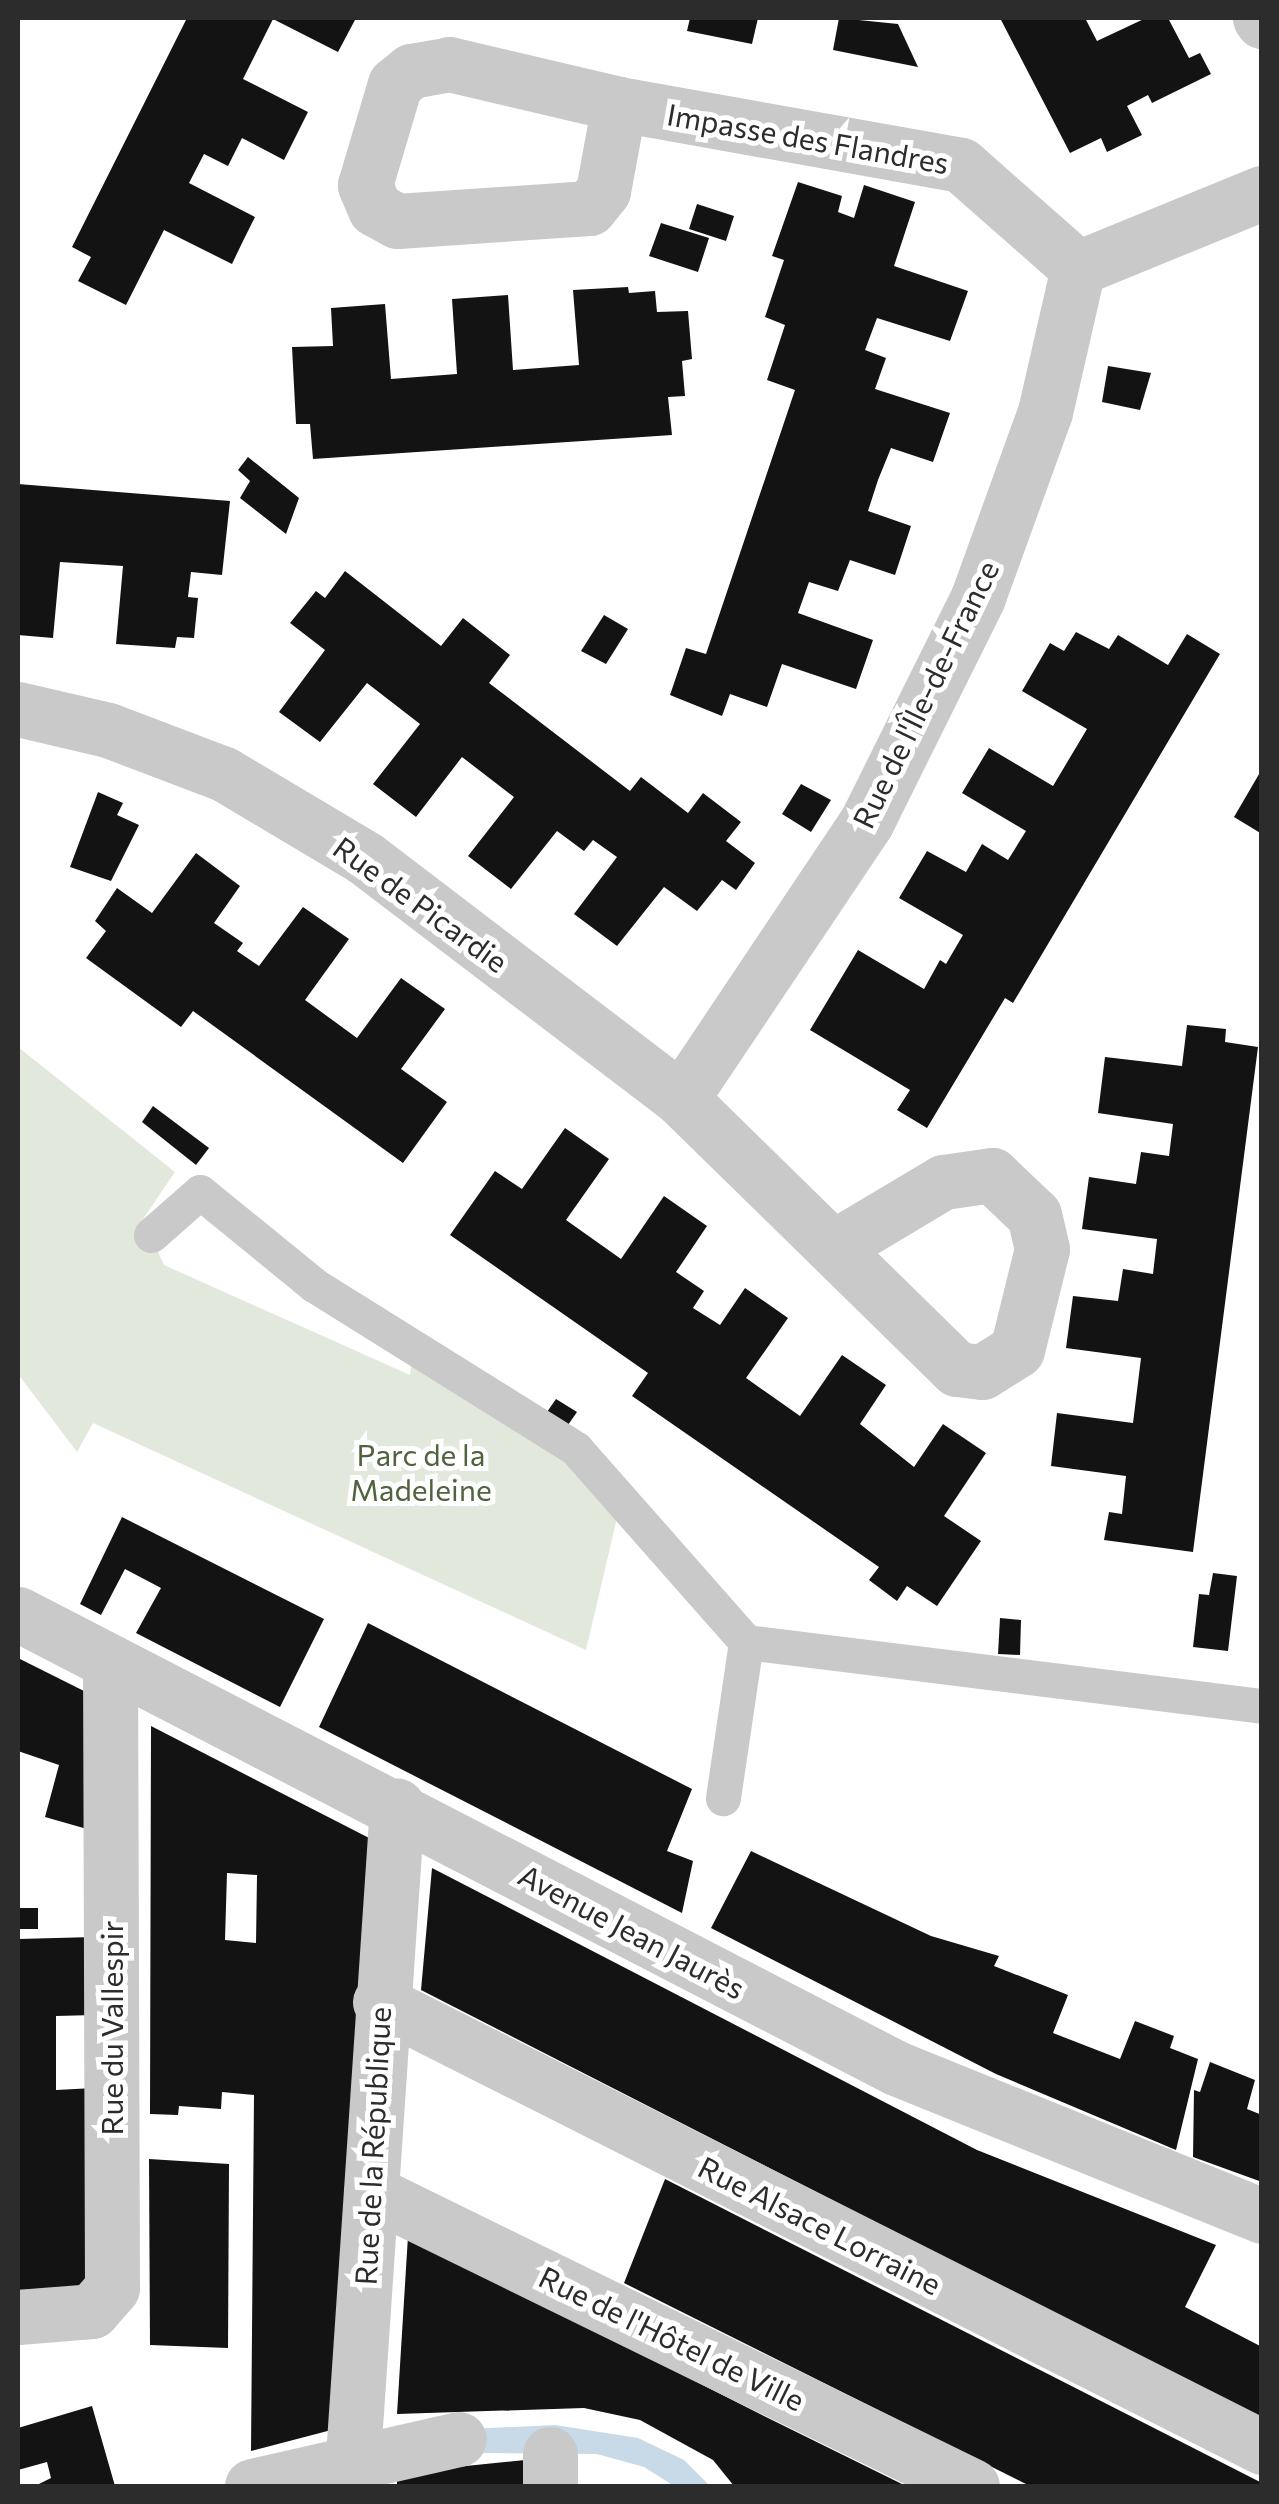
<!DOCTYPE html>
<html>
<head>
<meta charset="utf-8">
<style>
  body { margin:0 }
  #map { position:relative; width:1279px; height:2504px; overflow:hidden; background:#fff; font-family:Commissioner,sans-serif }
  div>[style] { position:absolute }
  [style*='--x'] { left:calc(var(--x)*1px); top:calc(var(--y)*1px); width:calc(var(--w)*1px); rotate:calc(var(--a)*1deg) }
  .green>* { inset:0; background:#e2e8db }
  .water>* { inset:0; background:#c8dae7 }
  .building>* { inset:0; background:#131313 }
  .service>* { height:35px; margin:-17.5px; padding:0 17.5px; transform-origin:17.5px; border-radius:17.5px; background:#c9c9c9 }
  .minor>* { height:55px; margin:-27.5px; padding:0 27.5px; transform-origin:27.5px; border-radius:27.5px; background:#c9c9c9 }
  .tertiary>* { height:55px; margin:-27.5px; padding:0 27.5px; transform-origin:27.5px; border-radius:27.5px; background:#c9c9c9 }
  span { translate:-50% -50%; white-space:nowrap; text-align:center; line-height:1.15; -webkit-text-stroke:10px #fff; paint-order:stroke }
  .street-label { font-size:30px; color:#2c2c2c }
  .park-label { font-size:30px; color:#4e633e }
  .frame { position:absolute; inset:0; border:20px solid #2c2c2c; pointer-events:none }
</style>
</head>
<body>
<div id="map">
  <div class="green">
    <i style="clip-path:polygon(18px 1047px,175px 1172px,143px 1219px,164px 1265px,410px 1375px,412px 1360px,577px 1458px,617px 1518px,586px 1650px,93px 1423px,77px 1452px,18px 1374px)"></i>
  </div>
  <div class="water">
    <i style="clip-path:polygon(555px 2425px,638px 2438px,684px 2460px,710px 2486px,674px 2486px,644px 2467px,597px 2454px,471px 2453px,468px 2429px)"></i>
  </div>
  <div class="building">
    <i style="clip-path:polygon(187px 18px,356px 18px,338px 52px,273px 19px,243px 79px,308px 112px,284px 160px,242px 138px,228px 166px,204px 154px,189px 183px,255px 217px,243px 241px,232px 264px,164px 230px,126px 305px,78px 281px,91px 257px,72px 247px)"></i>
    <i style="clip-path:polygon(690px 18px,758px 18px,752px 44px,687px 31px)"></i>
    <i style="clip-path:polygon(839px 18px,898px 24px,918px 67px,833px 50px)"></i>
    <i style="clip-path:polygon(1000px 18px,1085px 18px,1097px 41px,1146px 18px,1168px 18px,1189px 58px,1200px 53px,1211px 74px,1152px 103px,1148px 95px,1127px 106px,1142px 135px,1107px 152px,1101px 138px,1070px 153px)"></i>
    <i style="clip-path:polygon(798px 182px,842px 196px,838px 212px,854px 218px,864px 185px,915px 202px,894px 266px,968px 291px,950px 341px,877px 318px,865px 350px,886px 358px,875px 389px,950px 413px,933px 462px,891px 448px,878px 480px,868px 511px,911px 526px,895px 575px,850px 560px,838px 591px,809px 582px,798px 613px,873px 640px,856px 689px,782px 664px,767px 707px,730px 694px,722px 716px,670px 695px,686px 648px,706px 654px,795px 390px,767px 380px,785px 325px,765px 317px,784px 260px,772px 256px)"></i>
    <i style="clip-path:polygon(697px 204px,734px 216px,726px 241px,689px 229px)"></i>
    <i style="clip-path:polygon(661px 223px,709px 238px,698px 272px,649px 256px)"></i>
    <i style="clip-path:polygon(628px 287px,629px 293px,655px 291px,657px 312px,688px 311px,692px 359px,682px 361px,685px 396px,668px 397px,672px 435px,313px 459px,310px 424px,296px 424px,292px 347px,333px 346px,331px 308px,385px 304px,391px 379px,457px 374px,452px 299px,508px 295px,513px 370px,579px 365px,573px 290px)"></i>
    <i style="clip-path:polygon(1108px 366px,1151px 373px,1140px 410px,1102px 402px)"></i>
    <i style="clip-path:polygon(248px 457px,299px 498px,286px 534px,240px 498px,250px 481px,238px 470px)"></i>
    <i style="clip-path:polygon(18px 484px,230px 501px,222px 575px,191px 572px,188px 597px,198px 598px,194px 638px,177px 637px,175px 648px,116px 644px,123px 566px,60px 562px,53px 638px,18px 635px)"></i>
    <i style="clip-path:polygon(345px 571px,441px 646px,463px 618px,510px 655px,489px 683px,630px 791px,641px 777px,688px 813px,703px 793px,741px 822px,726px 841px,755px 863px,736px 890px,722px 880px,697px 911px,664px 887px,617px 946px,574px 914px,617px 857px,593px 840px,584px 851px,557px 831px,511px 889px,468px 856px,514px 797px,462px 757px,416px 817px,373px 784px,420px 724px,367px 683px,320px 742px,279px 712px,325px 650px,290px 623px,316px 591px,325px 598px)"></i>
    <i style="clip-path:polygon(604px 615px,628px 629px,606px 664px,581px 651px)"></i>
    <i style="clip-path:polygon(1076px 632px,1109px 649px,1118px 635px,1168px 665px,1187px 634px,1220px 654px,1013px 1003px,1005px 998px,927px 1128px,897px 1110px,910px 1090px,810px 1030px,858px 950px,924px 989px,940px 960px,946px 964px,963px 935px,899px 898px,927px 851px,966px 872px,982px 844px,1008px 860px,1026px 831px,962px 793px,989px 748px,1053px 786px,1087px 729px,1022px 691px,1050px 643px,1064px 651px)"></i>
    <i style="clip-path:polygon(1262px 769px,1262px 834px,1234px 817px)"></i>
    <i style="clip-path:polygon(801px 784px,831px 800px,811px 832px,782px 814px)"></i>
    <i style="clip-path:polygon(98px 792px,123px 803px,117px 815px,139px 825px,111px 881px,70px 867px)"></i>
    <i style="clip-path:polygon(196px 853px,240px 886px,214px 923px,243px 943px,237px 951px,259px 966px,303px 907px,349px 939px,305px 1000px,357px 1038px,401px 978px,445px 1009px,401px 1069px,447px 1102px,403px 1163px,193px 1011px,181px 1027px,86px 958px,106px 931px,95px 921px,117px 888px,152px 913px)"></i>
    <i style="clip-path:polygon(1187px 1025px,1226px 1029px,1225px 1042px,1258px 1047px,1193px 1552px,1104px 1540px,1109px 1512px,1122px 1514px,1126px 1476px,1051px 1466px,1057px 1413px,1133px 1423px,1141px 1358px,1066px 1348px,1073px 1296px,1118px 1301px,1123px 1269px,1153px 1274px,1157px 1239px,1082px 1229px,1089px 1177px,1136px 1184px,1141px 1152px,1169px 1156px,1173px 1124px,1098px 1113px,1105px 1057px,1182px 1066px)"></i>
    <i style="clip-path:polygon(153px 1106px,209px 1148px,196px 1165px,142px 1122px)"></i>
    <i style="clip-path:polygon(565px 1128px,609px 1159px,566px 1220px,621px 1259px,664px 1196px,707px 1226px,676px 1272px,704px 1291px,693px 1308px,720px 1325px,745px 1288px,788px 1318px,746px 1378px,800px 1416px,842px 1355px,886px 1385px,860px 1424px,914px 1467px,943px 1424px,986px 1453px,944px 1516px,981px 1541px,937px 1606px,907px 1586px,897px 1601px,869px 1580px,879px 1567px,632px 1396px,648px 1373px,450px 1235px,495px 1171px,522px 1189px)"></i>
    <i style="clip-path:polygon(556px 1399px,577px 1412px,568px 1425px,547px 1412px)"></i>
    <i style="clip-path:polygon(122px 1517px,324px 1619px,280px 1707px,136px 1633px,161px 1588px,125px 1569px,101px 1615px,80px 1604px)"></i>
    <i style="clip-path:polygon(1213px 1573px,1237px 1576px,1228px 1651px,1193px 1647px,1199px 1594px,1209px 1595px)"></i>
    <i style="clip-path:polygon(1000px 1618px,1021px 1620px,1020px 1655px,998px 1654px)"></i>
    <i style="clip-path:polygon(368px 1623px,692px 1789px,667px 1851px,693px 1861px,682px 1913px,319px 1727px)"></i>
    <i style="clip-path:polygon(18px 1658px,94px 1696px,94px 1831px,45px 1817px,59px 1765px,18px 1751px)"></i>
    <i style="clip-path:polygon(evenodd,151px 1726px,373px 1840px,339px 2428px,251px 2451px,254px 2095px,222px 2092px,221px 2109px,179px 2106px,178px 2115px,150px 2114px,151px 1726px,227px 1873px,257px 1875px,256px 1943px,225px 1940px,227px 1873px)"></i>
    <i style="clip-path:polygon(751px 1851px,931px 1936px,999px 1956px,994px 1966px,1068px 1995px,1053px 2033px,1120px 2059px,1135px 2021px,1174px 2036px,1170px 2048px,1198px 2059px,1176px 2150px,996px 2074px,711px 1928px)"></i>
    <i style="clip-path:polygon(432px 1868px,977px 2150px,1216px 2245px,1185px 2307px,1262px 2347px,1262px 2420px,421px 1990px)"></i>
    <i style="clip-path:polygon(18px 1908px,38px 1908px,38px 1929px,18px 1929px)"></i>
    <i style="clip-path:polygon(94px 1937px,94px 2015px,56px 2016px,56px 2090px,94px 2088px,92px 2288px,18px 2290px,18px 1939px)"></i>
    <i style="clip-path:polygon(1210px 2062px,1255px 2080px,1247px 2109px,1262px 2115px,1262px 2182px,1193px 2157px,1194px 2090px,1200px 2092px)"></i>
    <i style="clip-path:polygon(149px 2159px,229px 2164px,228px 2348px,150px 2345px)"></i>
    <i style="clip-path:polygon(665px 2179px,1262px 2483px,1262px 2486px,1030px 2486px,624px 2283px)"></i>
    <i style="clip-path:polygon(408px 2236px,766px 2417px,906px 2486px,734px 2486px,713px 2460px,640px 2420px,584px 2408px,397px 2414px)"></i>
    <i style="clip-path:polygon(92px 2406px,115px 2486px,35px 2486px,51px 2478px,47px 2462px,18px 2470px,18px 2428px)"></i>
    <i style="clip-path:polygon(535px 2459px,536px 2486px,397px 2486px,397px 2473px)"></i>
  </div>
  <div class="service">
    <i style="--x:151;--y:1235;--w:65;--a:-41.3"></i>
    <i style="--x:200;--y:1192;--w:147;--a:39.2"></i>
    <i style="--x:314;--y:1285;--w:309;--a:32"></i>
    <i style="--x:576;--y:1449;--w:257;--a:48.6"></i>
    <i style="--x:746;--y:1642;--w:158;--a:98.4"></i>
    <i style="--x:746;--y:1642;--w:520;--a:7.07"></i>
  </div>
  <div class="minor">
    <i style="--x:1260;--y:18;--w:4;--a:56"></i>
    <i style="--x:619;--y:104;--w:88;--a:100.4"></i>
    <i style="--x:603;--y:191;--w:22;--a:129"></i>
    <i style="--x:589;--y:208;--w:192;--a:176.1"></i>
    <i style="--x:397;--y:221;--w:25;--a:-151"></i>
    <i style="--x:375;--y:209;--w:26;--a:-113"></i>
    <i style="--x:365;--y:185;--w:105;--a:-73.5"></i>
    <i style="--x:395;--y:84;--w:21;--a:-39"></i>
    <i style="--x:411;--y:71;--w:39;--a:-10"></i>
    <i style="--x:449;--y:64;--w:175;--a:13.2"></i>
    <i style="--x:619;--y:104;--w:347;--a:10.1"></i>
    <i style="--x:961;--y:165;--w:156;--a:41.4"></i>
    <i style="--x:1078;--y:268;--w:199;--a:-22.2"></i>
    <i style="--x:18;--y:709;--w:92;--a:13.1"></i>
    <i style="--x:108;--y:730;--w:124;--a:20.8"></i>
    <i style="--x:224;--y:774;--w:164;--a:30.8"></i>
    <i style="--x:365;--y:858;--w:397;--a:37.3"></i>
    <i style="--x:681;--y:1099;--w:386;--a:44.4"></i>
    <i style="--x:957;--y:1369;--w:25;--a:7"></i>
    <i style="--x:982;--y:1372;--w:41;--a:-32.2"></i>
    <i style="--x:1017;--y:1350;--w:104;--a:-76.1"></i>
    <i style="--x:1042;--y:1249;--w:35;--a:-103"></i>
    <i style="--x:1034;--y:1215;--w:58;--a:-136.4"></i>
    <i style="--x:992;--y:1175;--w:49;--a:171.9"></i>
    <i style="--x:943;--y:1182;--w:127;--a:149.2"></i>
    <i style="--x:681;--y:1099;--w:332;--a:-56.2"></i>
    <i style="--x:866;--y:823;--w:252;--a:-63.6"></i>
    <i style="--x:978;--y:597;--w:197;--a:-70.1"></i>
    <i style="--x:1045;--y:412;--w:148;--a:-77.1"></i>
    <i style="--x:380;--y:2002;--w:988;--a:26.77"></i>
    <i style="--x:371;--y:2192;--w:669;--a:26.07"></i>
    <i style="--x:18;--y:2317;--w:74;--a:-4.6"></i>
    <i style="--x:92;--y:2311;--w:30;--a:-49"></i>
    <i style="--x:112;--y:2288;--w:626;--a:-90.18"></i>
    <i style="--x:550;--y:2454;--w:32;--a:90"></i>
    <i style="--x:252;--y:2486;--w:212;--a:-12.8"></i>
    <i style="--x:351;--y:2486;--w:682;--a:-86.13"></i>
  </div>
  <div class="tertiary">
    <i style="--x:18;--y:1614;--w:988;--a:27.34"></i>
    <i style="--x:896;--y:2068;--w:395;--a:22"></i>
  </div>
  <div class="street-label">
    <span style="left:808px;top:138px;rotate:10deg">Impasse des Flandres</span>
    <span style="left:925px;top:694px;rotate:-64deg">Rue de l'Île-de-France</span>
    <span style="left:421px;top:904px;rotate:36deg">Rue de Picardie</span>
    <span style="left:632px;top:1931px;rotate:28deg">Avenue Jean Jaurès</span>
    <span style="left:111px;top:2028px;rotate:-90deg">Rue du Vallespir</span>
    <span style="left:372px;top:2146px;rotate:-87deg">Rue de la République</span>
    <span style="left:820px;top:2225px;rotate:27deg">Rue Alsace Lorraine</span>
    <span style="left:672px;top:2338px;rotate:26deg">Rue de l'Hôtel de Ville</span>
  </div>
  <div class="park-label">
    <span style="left:421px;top:1471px">Parc de la<br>Madeleine</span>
  </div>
  <div class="frame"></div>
</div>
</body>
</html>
